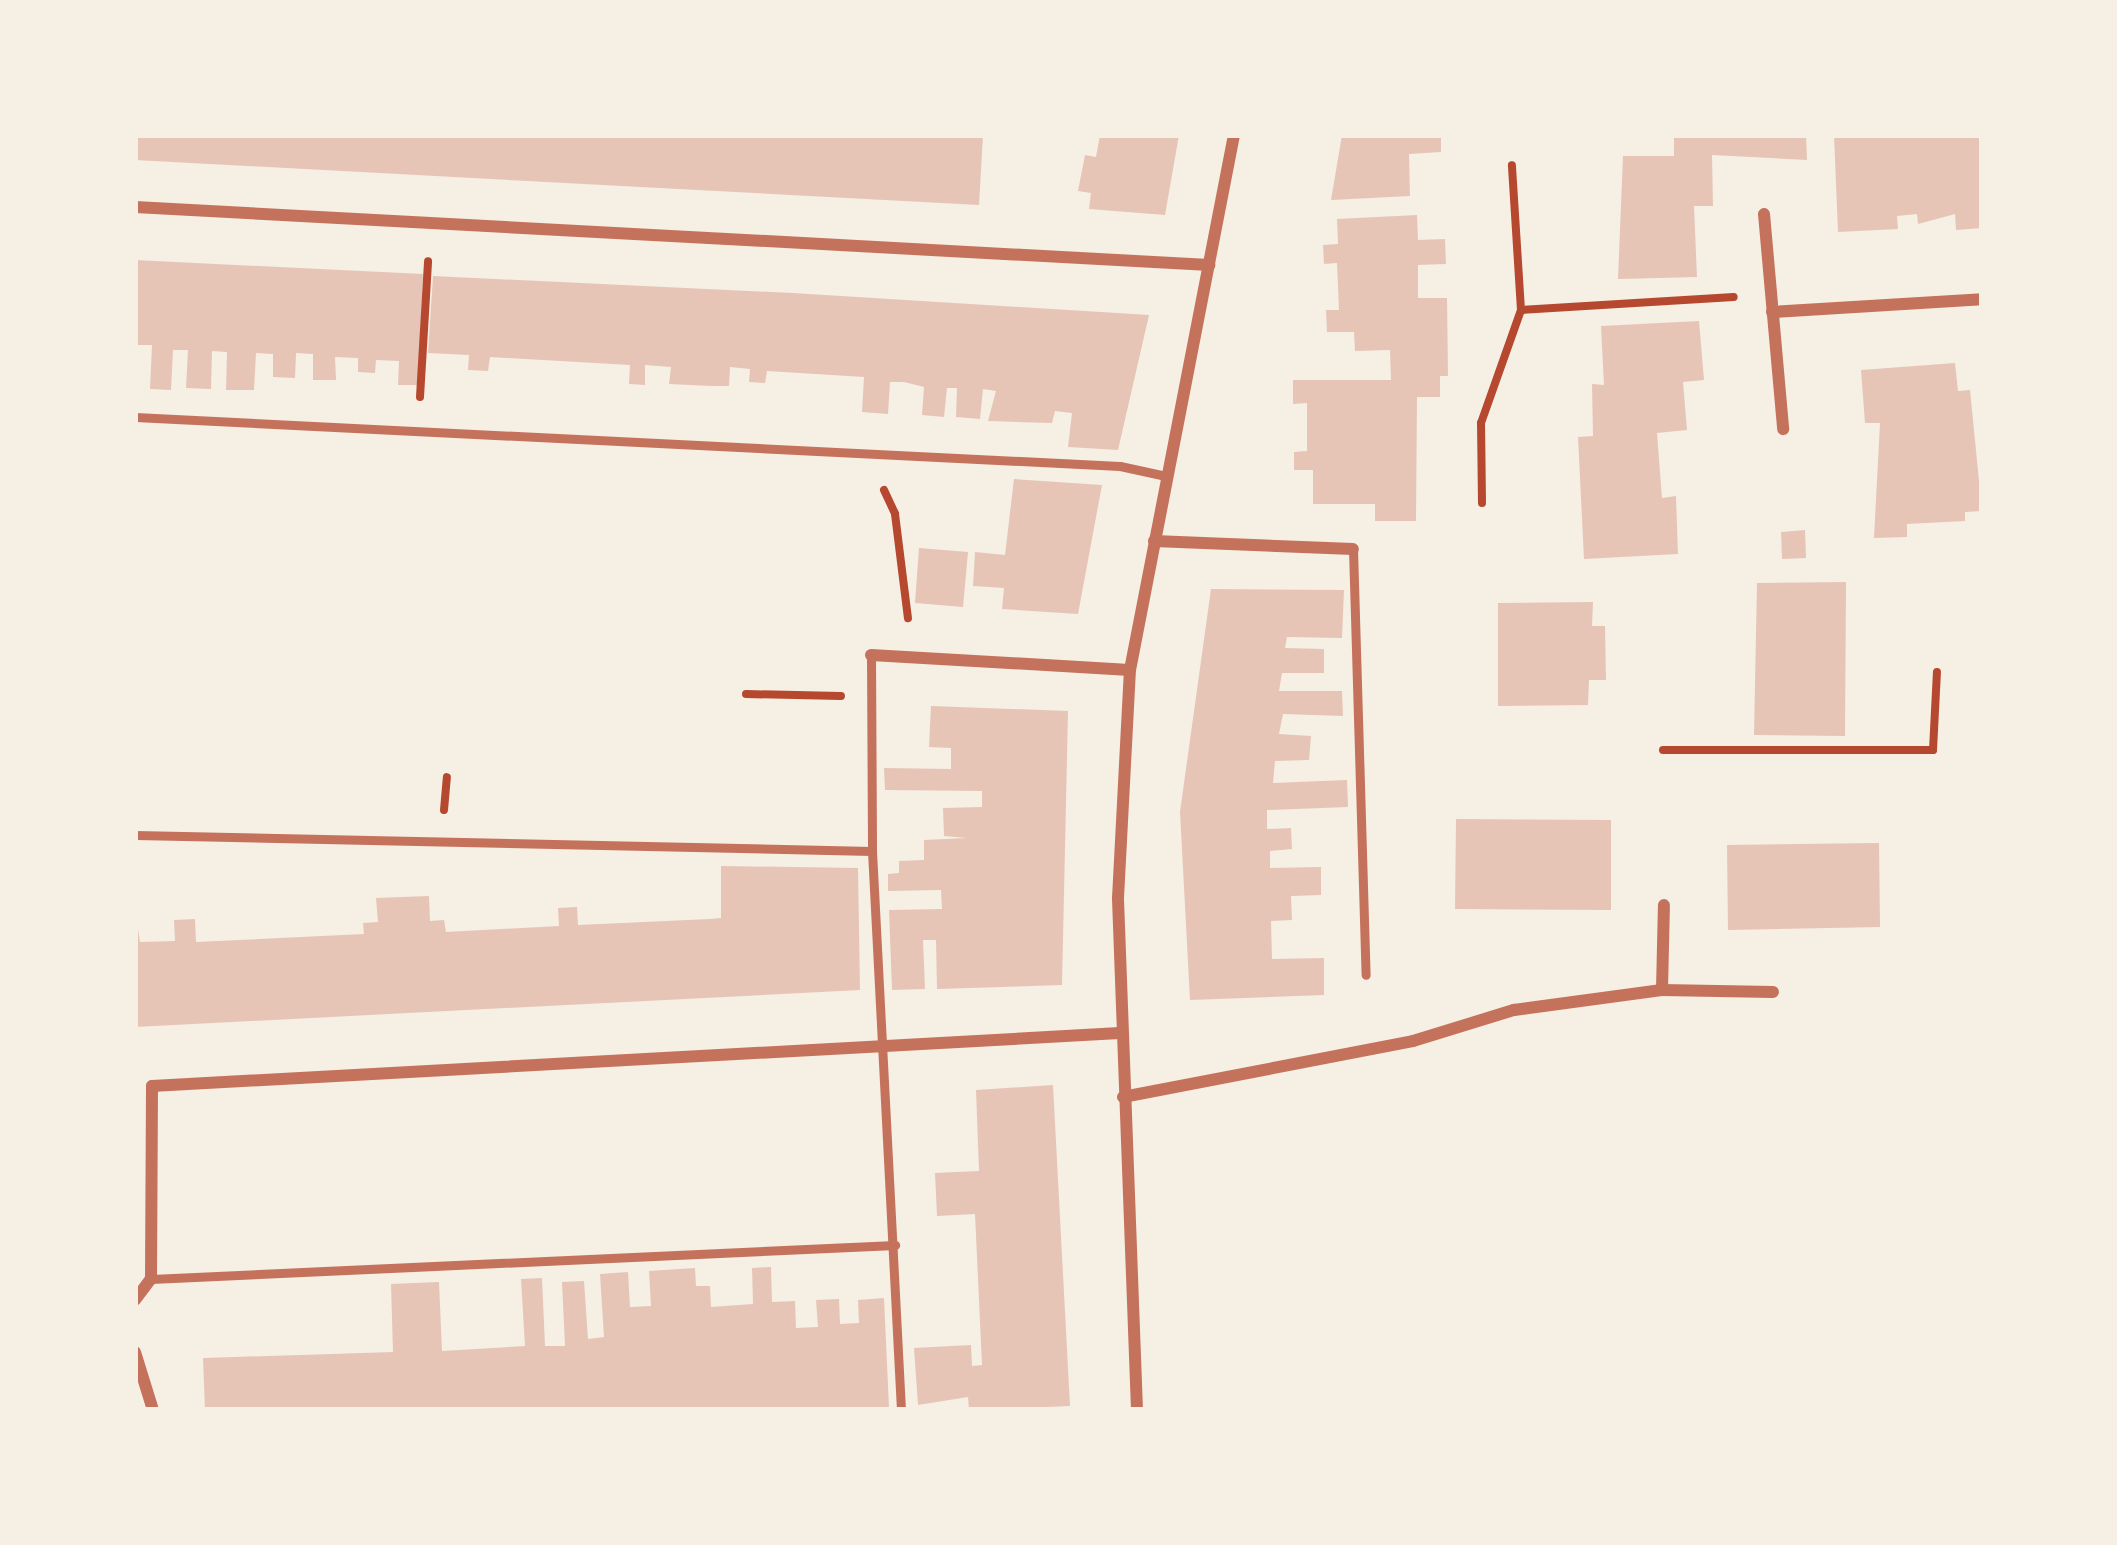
<!DOCTYPE html>
<html>
<head>
<meta charset="utf-8">
<style>
  body { margin:0 }
  #map { position:relative; width:2117px; height:1545px; overflow:hidden; background:#f6efe4; font-family:"Open Sans",sans-serif }
  div>[style] { position:absolute }
  [style*='--x'] { left:calc(var(--x)*1px); top:calc(var(--y)*1px); width:calc(var(--w)*1px); rotate:calc(var(--a)*1deg) }
  .building>* { inset:0; background:#e6c5b7 }
  .path>* { height:8px; margin:-4px; padding:0 4px; transform-origin:4px; border-radius:4px; background:#b5482f }
  .service>* { height:9px; margin:-4.5px; padding:0 4.5px; transform-origin:4.5px; border-radius:4.5px; background:#c5725c }
  .minor>* { height:12px; margin:-6px; padding:0 6px; transform-origin:6px; border-radius:6px; background:#c5725c }
  span { translate:-50% -50%; white-space:nowrap; text-align:center; line-height:1.15; -webkit-text-stroke:12px #f6efe4; paint-order:stroke }
  .frame { position:absolute; inset:0; border:138px solid #f6efe4; pointer-events:none }
</style>
</head>
<body>
<div id="map">
  <div class="building">
    <i style="clip-path:polygon(135px 135px,983px 135px,979px 205px,135px 160px)"></i>
    <i style="clip-path:polygon(1100px 135px,1179px 135px,1165px 215px,1089px 209px,1091px 193px,1078px 191px,1085px 155px,1096px 157px)"></i>
    <i style="clip-path:polygon(1342px 135px,1441px 135px,1441px 152px,1409px 154px,1410px 196px,1331px 200px)"></i>
    <i style="clip-path:polygon(1674px 135px,1806px 135px,1807px 160px,1712px 155px,1713px 206px,1694px 206px,1697px 277px,1618px 279px,1623px 156px,1674px 156px)"></i>
    <i style="clip-path:polygon(1834px 135px,1982px 135px,1982px 228px,1956px 230px,1955px 214px,1918px 224px,1917px 214px,1897px 216px,1898px 229px,1838px 232px)"></i>
    <i style="clip-path:polygon(1417px 215px,1418px 240px,1445px 239px,1446px 264px,1418px 265px,1418px 298px,1447px 298px,1448px 376px,1440px 376px,1440px 397px,1417px 397px,1416px 521px,1375px 521px,1375px 504px,1313px 504px,1313px 470px,1294px 470px,1294px 452px,1307px 451px,1307px 403px,1293px 404px,1293px 380px,1391px 380px,1390px 350px,1355px 351px,1354px 332px,1327px 332px,1326px 310px,1339px 310px,1337px 263px,1324px 264px,1323px 245px,1338px 244px,1337px 219px)"></i>
    <i style="clip-path:polygon(135px 260px,423px 274px,418px 385px,398px 385px,399px 361px,376px 360px,375px 373px,358px 372px,358px 358px,335px 357px,336px 380px,313px 380px,313px 354px,296px 353px,295px 378px,273px 377px,273px 354px,256px 353px,254px 390px,226px 390px,227px 352px,212px 351px,211px 389px,186px 388px,188px 350px,173px 350px,171px 390px,150px 389px,152px 345px,135px 345px)"></i>
    <i style="clip-path:polygon(433px 276px,793px 293px,1149px 315px,1118px 450px,1068px 447px,1072px 413px,1055px 411px,1052px 423px,988px 421px,996px 391px,983px 389px,980px 419px,956px 417px,957px 388px,947px 388px,944px 417px,922px 415px,924px 387px,904px 382px,890px 382px,888px 414px,862px 412px,864px 377px,767px 371px,765px 383px,749px 382px,750px 369px,730px 367px,729px 386px,711px 386px,669px 384px,671px 367px,645px 365px,645px 385px,629px 384px,630px 365px,490px 357px,488px 371px,468px 370px,469px 355px,428px 353px)"></i>
    <i style="clip-path:polygon(1699px 321px,1704px 380px,1683px 382px,1687px 430px,1657px 433px,1662px 498px,1676px 496px,1678px 554px,1584px 559px,1578px 437px,1593px 436px,1592px 384px,1604px 385px,1601px 326px)"></i>
    <i style="clip-path:polygon(1955px 363px,1958px 391px,1970px 390px,1982px 511px,1965px 512px,1965px 521px,1907px 524px,1907px 537px,1874px 538px,1880px 423px,1865px 423px,1861px 370px)"></i>
    <i style="clip-path:polygon(1014px 479px,1102px 485px,1078px 614px,1002px 609px,1004px 588px,973px 586px,975px 552px,1005px 555px)"></i>
    <i style="clip-path:polygon(1805px 530px,1806px 558px,1782px 559px,1781px 532px)"></i>
    <i style="clip-path:polygon(919px 548px,968px 552px,963px 607px,915px 603px)"></i>
    <i style="clip-path:polygon(1846px 582px,1845px 736px,1754px 735px,1757px 583px)"></i>
    <i style="clip-path:polygon(1211px 589px,1344px 590px,1342px 638px,1287px 637px,1285px 648px,1324px 649px,1324px 673px,1282px 673px,1279px 691px,1342px 691px,1343px 716px,1283px 714px,1279px 734px,1311px 736px,1309px 760px,1275px 761px,1273px 783px,1347px 780px,1348px 807px,1267px 810px,1267px 829px,1291px 828px,1292px 849px,1270px 851px,1270px 868px,1321px 867px,1321px 895px,1291px 896px,1292px 920px,1271px 921px,1272px 959px,1324px 958px,1324px 995px,1190px 1000px,1180px 812px)"></i>
    <i style="clip-path:polygon(1593px 602px,1592px 626px,1605px 626px,1606px 680px,1589px 680px,1588px 705px,1498px 706px,1498px 603px)"></i>
    <i style="clip-path:polygon(931px 706px,1068px 711px,1062px 985px,937px 989px,936px 940px,923px 940px,925px 989px,892px 990px,889px 910px,942px 909px,941px 890px,888px 891px,888px 874px,899px 873px,899px 861px,924px 860px,924px 840px,967px 838px,944px 836px,943px 808px,982px 807px,982px 791px,885px 790px,884px 768px,951px 769px,951px 748px,929px 747px)"></i>
    <i style="clip-path:polygon(1456px 819px,1611px 820px,1611px 910px,1455px 909px)"></i>
    <i style="clip-path:polygon(1879px 843px,1880px 927px,1728px 930px,1727px 845px)"></i>
    <i style="clip-path:polygon(721px 866px,858px 868px,860px 990px,135px 1027px,135px 909px,140px 942px,175px 941px,174px 920px,195px 919px,196px 942px,364px 934px,363px 923px,378px 922px,376px 898px,429px 896px,430px 921px,444px 920px,446px 932px,559px 926px,558px 908px,577px 907px,578px 925px,710px 919px,721px 918px)"></i>
    <i style="clip-path:polygon(1053px 1085px,1070px 1406px,969px 1410px,968px 1397px,918px 1405px,914px 1348px,971px 1345px,972px 1366px,982px 1365px,975px 1214px,937px 1216px,935px 1173px,979px 1171px,976px 1090px)"></i>
    <i style="clip-path:polygon(771px 1267px,772px 1302px,795px 1301px,796px 1328px,818px 1327px,816px 1300px,839px 1299px,840px 1324px,859px 1323px,858px 1300px,884px 1298px,889px 1408px,205px 1410px,203px 1358px,393px 1352px,391px 1284px,439px 1282px,442px 1351px,525px 1346px,521px 1279px,542px 1278px,545px 1346px,565px 1346px,562px 1282px,584px 1281px,588px 1339px,604px 1337px,600px 1274px,628px 1272px,630px 1307px,651px 1306px,649px 1271px,695px 1268px,696px 1286px,710px 1286px,711px 1307px,753px 1304px,752px 1268px)"></i>
  </div>
  <div class="path">
    <i style="--x:1521;--y:310;--w:213;--a:-3.5"></i>
    <i style="--x:420;--y:397;--w:136;--a:-86.6"></i>
    <i style="--x:884;--y:490;--w:26;--a:65"></i>
    <i style="--x:895;--y:514;--w:105;--a:82.9"></i>
    <i style="--x:1482;--y:503;--w:80;--a:-90.7"></i>
    <i style="--x:1481;--y:423;--w:120;--a:-70.5"></i>
    <i style="--x:1521;--y:310;--w:145;--a:-93.6"></i>
    <i style="--x:746;--y:694;--w:95;--a:1.2"></i>
    <i style="--x:1663;--y:750;--w:270;--a:0"></i>
    <i style="--x:1933;--y:750;--w:78;--a:-87.1"></i>
    <i style="--x:444;--y:810;--w:33;--a:-85"></i>
  </div>
  <div class="service">
    <i style="--x:135;--y:417;--w:986;--a:2.85"></i>
    <i style="--x:1120;--y:466;--w:47;--a:12.3"></i>
    <i style="--x:1353;--y:549;--w:426;--a:88.3"></i>
    <i style="--x:871;--y:655;--w:196;--a:89.7"></i>
    <i style="--x:872;--y:851;--w:560;--a:87.03"></i>
    <i style="--x:135;--y:835;--w:737;--a:1.24"></i>
    <i style="--x:151;--y:1279;--w:745;--a:-2.62"></i>
  </div>
  <div class="minor">
    <i style="--x:135;--y:207;--w:1076;--a:3.09"></i>
    <i style="--x:1764;--y:214;--w:216;--a:84.9"></i>
    <i style="--x:1772;--y:312;--w:210;--a:-3.5"></i>
    <i style="--x:1154;--y:541;--w:199;--a:2.3"></i>
    <i style="--x:871;--y:655;--w:259;--a:3.3"></i>
    <i style="--x:1662;--y:990;--w:85;--a:-88.7"></i>
    <i style="--x:1123;--y:1097;--w:295;--a:-10.9"></i>
    <i style="--x:1413;--y:1041;--w:106;--a:-17.1"></i>
    <i style="--x:1514;--y:1010;--w:149;--a:-7.7"></i>
    <i style="--x:1662;--y:990;--w:111;--a:1"></i>
    <i style="--x:135;--y:1300;--w:26;--a:-53"></i>
    <i style="--x:151;--y:1279;--w:193;--a:-89.7"></i>
    <i style="--x:152;--y:1086;--w:969;--a:-3.13"></i>
    <i style="--x:135;--y:1352;--w:61;--a:72.8"></i>
    <i style="--x:1137;--y:1410;--w:512;--a:-92.13"></i>
    <i style="--x:1118;--y:898;--w:228;--a:-87"></i>
    <i style="--x:1130;--y:670;--w:545;--a:-79"></i>
  </div>
  <div class="frame"></div>
</div>
</body>
</html>
